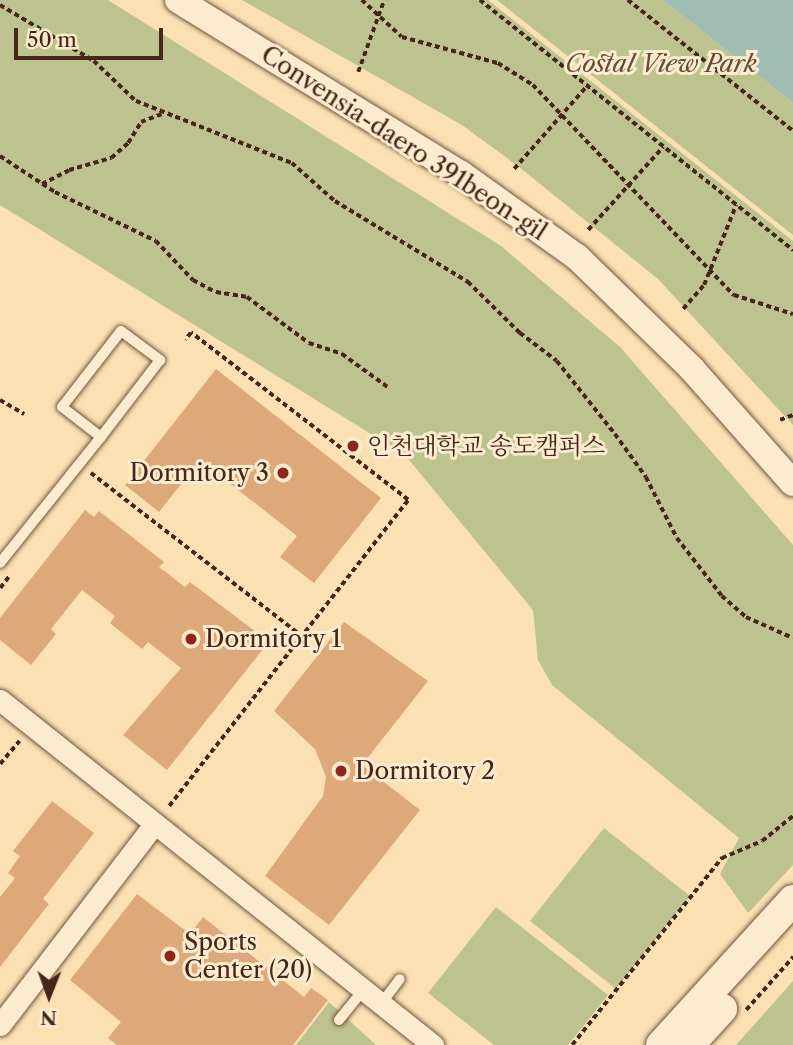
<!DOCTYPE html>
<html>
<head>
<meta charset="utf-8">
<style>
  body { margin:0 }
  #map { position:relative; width:793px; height:1045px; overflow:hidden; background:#fbe0b4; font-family:"Libre Caslon Text","Noto Serif KR",serif }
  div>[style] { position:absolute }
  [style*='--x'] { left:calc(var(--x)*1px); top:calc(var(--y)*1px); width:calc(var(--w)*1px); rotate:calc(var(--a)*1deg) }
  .green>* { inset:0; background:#bcc38f }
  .water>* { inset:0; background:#9fbdb2 }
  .building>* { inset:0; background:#dda97b }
  .path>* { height:3.5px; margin-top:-1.75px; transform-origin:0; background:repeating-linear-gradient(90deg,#462618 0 5px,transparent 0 8.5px) }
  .roads { filter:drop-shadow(0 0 2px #73543f) drop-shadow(0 0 2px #73543f) }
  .service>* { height:10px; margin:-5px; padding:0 5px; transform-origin:5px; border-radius:5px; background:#fcebce }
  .minor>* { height:21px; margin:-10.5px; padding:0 10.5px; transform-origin:10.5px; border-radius:10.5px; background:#fcebce }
  .tertiary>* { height:26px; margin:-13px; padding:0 13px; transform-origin:13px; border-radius:13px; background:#fcebce }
  .secondary>* { height:30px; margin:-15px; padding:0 15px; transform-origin:15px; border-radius:15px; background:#fcebce }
  .dots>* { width:19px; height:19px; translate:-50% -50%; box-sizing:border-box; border:4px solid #fcebce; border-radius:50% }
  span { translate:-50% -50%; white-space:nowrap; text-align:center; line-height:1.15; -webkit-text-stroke:6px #fcebce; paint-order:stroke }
  .park-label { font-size:24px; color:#644d36; font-style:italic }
  .street-label { font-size:24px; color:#462618 }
  .poi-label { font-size:24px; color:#462618 }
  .left { translate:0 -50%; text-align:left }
  .right { translate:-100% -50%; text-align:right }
  .north { position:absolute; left:14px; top:961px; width:70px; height:70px; -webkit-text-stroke:5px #fcebce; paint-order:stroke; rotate:181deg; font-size:19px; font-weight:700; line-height:28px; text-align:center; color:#462618 }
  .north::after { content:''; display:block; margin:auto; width:24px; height:32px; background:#462618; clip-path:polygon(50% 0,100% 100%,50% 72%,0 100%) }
  .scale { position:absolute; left:14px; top:28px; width:149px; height:32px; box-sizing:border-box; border:4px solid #462618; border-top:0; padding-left:9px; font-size:21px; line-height:24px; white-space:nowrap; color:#462618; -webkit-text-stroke:5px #fcebce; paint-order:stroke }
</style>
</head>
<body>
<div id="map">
  <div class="green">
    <i style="clip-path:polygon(0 0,108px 0,501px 246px,620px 347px,793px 545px,793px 865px,748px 913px,720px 874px,739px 838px,552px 685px,538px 660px,533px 610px,405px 455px,0 205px)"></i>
    <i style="clip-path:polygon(242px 0,488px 0,793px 241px,793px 425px,658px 279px,519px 167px,462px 125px)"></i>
    <i style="clip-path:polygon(497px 0,663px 0,793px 103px,793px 235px)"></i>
    <i style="clip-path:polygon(604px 828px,690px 896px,616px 989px,530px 921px)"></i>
    <i style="clip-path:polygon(496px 907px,608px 995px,568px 1045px,494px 1045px,428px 993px)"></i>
    <i style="clip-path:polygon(793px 981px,793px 1045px,736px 1045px)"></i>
    <i style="clip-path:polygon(329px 1002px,376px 1045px,296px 1045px)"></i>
  </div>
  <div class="water">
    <i style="clip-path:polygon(663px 0,793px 0,793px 103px)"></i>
  </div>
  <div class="building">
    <i style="clip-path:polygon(216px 369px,381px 498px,314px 583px,280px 557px,297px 536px,200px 460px,159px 512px,125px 485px)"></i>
    <i style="clip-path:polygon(85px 510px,94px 517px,99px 511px,164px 562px,159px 567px,185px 587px,190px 582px,256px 632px,251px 638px,264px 648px,167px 770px,123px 735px,181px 668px,148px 642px,142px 649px,110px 623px,115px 616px,82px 590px,51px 629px,56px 634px,31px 665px,0 640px,0 618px)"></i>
    <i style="clip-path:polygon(344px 622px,428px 681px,362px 765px,420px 810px,329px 925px,265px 876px,323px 796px,326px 777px,315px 749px,274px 711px)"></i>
    <i style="clip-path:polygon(52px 801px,94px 833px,43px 899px,49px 904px,0 967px,0 897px,15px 878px,8px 873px,20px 856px,13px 851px)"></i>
    <i style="clip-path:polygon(137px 894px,190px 934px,203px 917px,304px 997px,311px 988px,328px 1000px,293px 1045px,117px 1045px,108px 1038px,121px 1022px,70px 980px)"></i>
  </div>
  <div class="path">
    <i style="--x:362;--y:0;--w:54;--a:42.8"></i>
    <i style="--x:402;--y:37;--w:99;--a:15.2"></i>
    <i style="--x:498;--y:63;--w:41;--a:32.2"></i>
    <i style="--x:533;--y:85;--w:291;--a:46.3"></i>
    <i style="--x:734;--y:295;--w:62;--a:17.9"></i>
    <i style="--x:480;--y:0;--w:401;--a:38.6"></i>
    <i style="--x:628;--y:0;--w:211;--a:38.4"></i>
    <i style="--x:0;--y:5;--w:109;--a:30.8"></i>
    <i style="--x:94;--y:61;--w:58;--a:43.6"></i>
    <i style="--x:136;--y:101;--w:168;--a:21.7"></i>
    <i style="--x:292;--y:163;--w:57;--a:41.5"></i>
    <i style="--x:335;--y:201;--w:156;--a:31.3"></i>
    <i style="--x:468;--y:282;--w:73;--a:44.4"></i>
    <i style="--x:520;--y:333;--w:46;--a:37.1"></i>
    <i style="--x:557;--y:361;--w:93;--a:51.5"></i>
    <i style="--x:615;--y:434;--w:53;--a:54.2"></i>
    <i style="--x:646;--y:477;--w:68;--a:63.1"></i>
    <i style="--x:677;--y:538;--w:73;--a:52.2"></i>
    <i style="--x:722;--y:596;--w:32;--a:41"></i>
    <i style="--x:746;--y:617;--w:51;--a:24.1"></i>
    <i style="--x:358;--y:72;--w:77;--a:-70.1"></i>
    <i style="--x:0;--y:156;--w:66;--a:33.2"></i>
    <i style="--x:55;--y:192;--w:112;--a:25.9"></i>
    <i style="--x:156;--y:241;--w:54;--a:46.5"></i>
    <i style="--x:193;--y:280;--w:26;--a:28"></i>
    <i style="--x:216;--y:292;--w:31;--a:9"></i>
    <i style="--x:247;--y:297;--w:77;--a:36.6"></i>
    <i style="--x:309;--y:343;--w:35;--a:18"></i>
    <i style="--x:342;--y:354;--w:58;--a:35.9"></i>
    <i style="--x:514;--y:169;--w:109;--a:-48.7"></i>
    <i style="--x:42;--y:184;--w:30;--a:-27"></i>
    <i style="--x:69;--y:170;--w:44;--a:-15.9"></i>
    <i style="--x:111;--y:158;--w:23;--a:-41"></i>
    <i style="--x:128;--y:143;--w:25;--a:-58"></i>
    <i style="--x:141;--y:122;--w:22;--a:-21"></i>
    <i style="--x:588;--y:230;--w:112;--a:-47.9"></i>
    <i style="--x:683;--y:309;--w:32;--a:-49"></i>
    <i style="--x:704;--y:285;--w:86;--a:-68.2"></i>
    <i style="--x:0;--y:400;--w:28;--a:30"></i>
    <i style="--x:780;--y:420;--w:14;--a:-21"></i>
    <i style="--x:91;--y:473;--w:267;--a:37.7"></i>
    <i style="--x:0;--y:588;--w:16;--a:-52"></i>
    <i style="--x:0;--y:764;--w:30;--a:-50"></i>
    <i style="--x:169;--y:806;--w:388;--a:-52"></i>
    <i style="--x:408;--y:500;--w:274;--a:-142.4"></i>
    <i style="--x:191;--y:333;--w:9;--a:126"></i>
    <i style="--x:746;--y:1010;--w:71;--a:-48.4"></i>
    <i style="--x:572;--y:1045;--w:240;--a:-51.3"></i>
    <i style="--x:722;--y:858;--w:43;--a:-23"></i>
    <i style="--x:762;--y:841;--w:40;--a:-39"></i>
  </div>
  <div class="roads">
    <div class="service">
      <i style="--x:121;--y:331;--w:49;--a:36.6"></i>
      <i style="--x:160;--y:360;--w:97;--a:127.5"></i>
      <i style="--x:101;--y:437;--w:49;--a:-142.4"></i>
      <i style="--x:62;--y:407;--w:96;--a:-52.2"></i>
      <i style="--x:0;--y:563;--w:161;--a:-51.3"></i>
      <i style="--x:381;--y:1004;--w:31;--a:-53"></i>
      <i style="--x:339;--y:1020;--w:38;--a:-51"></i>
    </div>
    <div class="minor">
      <i style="--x:0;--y:700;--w:554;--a:38.55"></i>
      <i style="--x:0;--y:1025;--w:253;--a:-52.5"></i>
    </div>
    <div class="tertiary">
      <i style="--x:178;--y:0;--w:332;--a:31.6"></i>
      <i style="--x:461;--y:174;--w:143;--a:35.6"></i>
      <i style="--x:577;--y:257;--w:161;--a:44.2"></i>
      <i style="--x:692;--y:369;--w:152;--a:48.5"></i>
    </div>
    <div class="secondary">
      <i style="--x:661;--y:1045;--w:196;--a:-47.7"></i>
      <i style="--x:689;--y:1045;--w:49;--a:-47.5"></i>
    </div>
  </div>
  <div class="dots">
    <i style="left:353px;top:446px;background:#8f2418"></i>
    <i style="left:283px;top:473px;background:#8f2418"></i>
    <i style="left:191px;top:639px;background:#8f2418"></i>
    <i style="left:341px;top:771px;background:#8f2418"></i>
    <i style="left:170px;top:956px;background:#8f2418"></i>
  </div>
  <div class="park-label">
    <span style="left:661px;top:64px">Costal View Park</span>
  </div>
  <div class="street-label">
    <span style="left:404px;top:143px;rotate:33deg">Convensia-daero 391beon-gil</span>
  </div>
  <div class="poi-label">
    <span class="left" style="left:367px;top:446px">인천대학교 송도캠퍼스</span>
    <span class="right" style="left:269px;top:473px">Dormitory 3</span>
    <span class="left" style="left:205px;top:639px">Dormitory 1</span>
    <span class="left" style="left:355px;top:771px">Dormitory 2</span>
    <span class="left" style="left:184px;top:956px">Sports<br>Center (20)</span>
  </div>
  <div class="north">N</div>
  <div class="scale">50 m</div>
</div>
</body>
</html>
